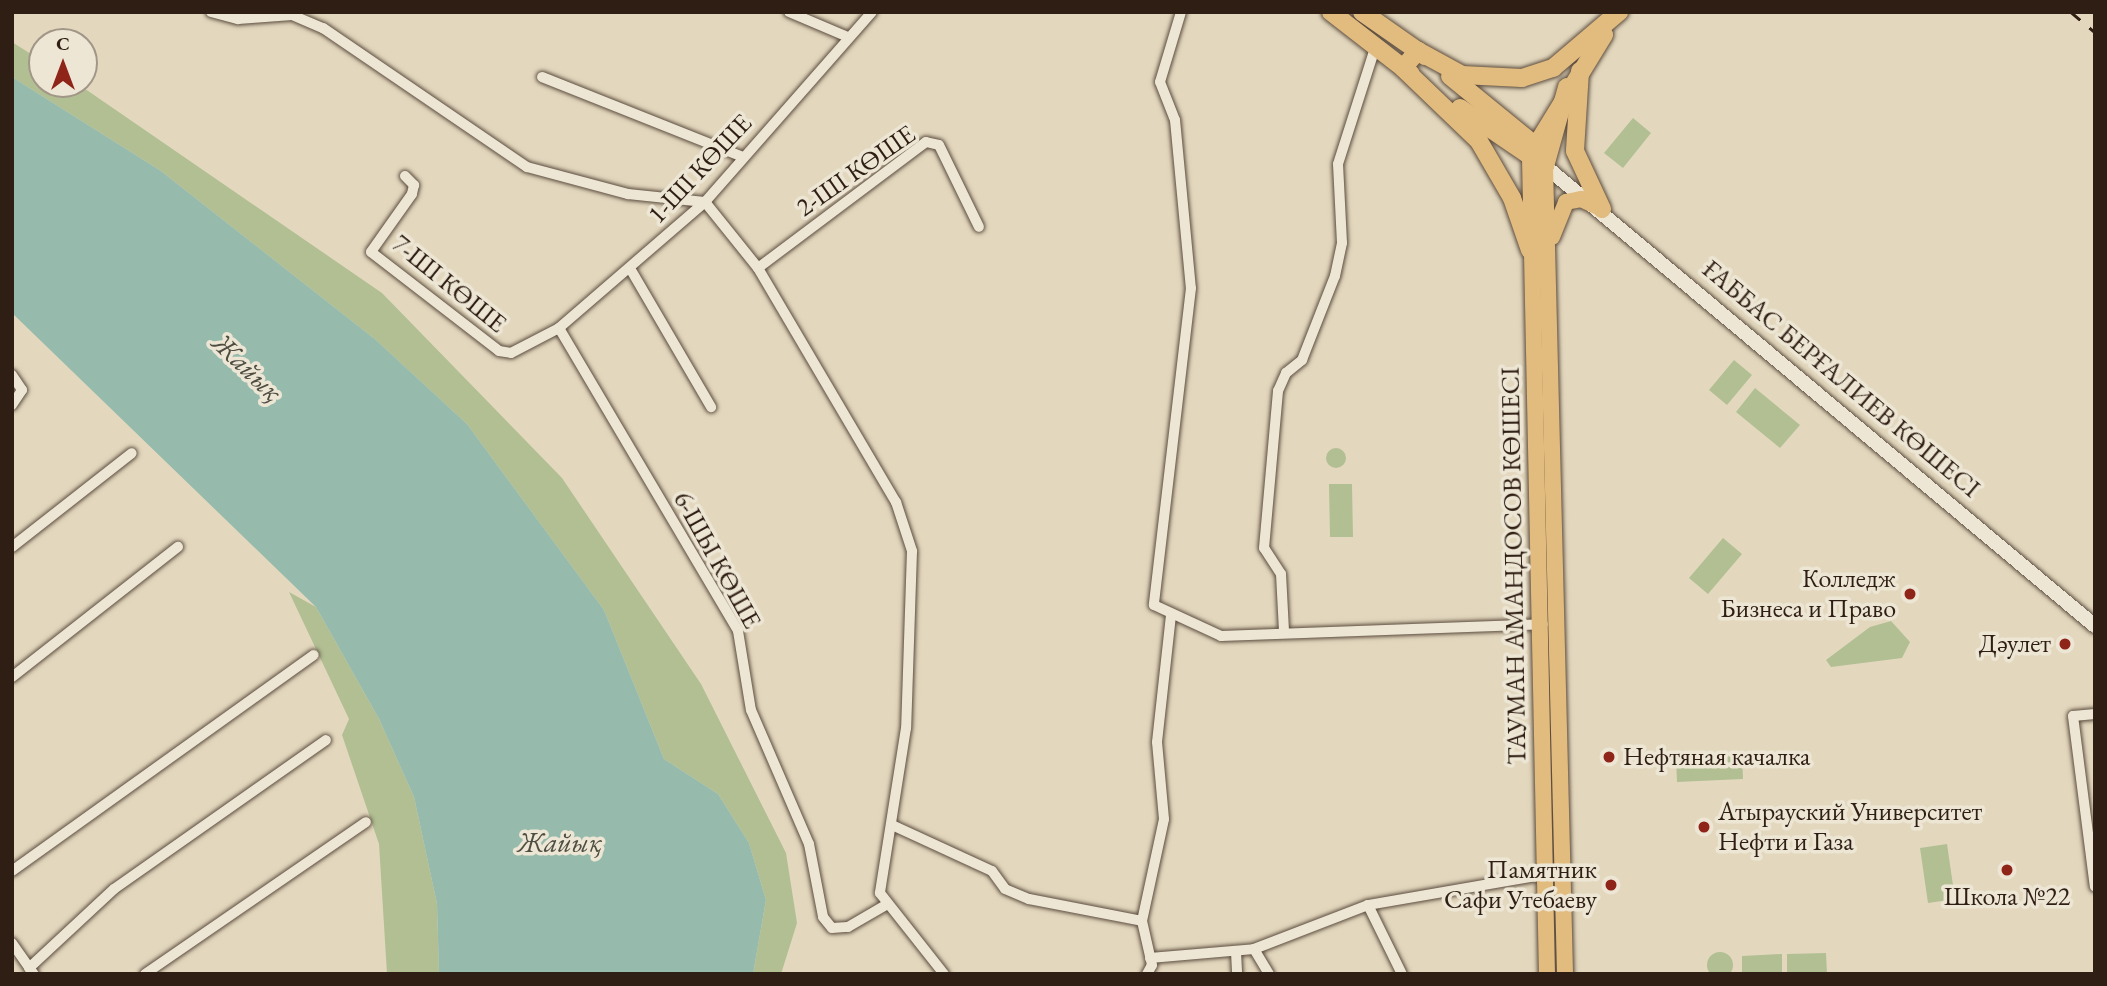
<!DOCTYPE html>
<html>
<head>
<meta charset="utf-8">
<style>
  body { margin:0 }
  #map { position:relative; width:2107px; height:986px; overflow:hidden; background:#e3d8be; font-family:"EB Garamond",serif }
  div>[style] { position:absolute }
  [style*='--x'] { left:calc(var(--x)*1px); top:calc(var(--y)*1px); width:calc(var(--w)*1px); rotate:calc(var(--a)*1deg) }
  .green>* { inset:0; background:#b1bf93 }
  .round { border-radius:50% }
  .water>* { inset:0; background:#96bbac }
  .roads { filter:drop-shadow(0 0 2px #5c4c3e) drop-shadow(0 0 2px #5c4c3e) }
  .minor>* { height:10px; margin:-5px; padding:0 5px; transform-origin:5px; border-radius:5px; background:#ede6d5 }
  .secondary>* { height:14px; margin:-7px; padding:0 7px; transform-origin:7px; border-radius:7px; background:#ede6d5 }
  .primary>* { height:16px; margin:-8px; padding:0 8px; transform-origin:8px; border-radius:8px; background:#e2bc7f }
  .trunk>* { height:18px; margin:-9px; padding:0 9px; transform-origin:9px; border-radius:9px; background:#e2bc7f }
  .rail>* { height:2.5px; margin-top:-1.25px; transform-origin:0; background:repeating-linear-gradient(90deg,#2f1e13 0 12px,transparent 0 24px) }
  .dots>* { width:19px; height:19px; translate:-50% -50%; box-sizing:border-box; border:4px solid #ede6d5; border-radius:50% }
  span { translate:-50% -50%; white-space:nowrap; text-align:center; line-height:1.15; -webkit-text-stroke:7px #ede6d5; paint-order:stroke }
  .street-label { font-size:26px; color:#2f1e13 }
  .poi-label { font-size:26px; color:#2f1e13 }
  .right { translate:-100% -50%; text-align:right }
  .left { translate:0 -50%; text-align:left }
  .water-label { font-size:28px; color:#4e4d41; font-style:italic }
  .frame { position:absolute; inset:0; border:14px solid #2f1e13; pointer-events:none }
  .north { position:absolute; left:28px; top:28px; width:70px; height:70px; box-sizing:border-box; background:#ede6d5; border:2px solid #a19687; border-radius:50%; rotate:0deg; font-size:19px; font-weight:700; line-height:28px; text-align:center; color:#2f1e13 }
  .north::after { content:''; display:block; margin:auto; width:24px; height:32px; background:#8f2418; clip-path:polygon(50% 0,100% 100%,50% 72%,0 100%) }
</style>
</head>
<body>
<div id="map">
  <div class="green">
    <i style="clip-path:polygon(12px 42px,42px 61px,42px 84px,78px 84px,382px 293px,562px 478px,701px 684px,786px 853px,797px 923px,781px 974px,753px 974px,766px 900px,749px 843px,718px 794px,664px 759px,604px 610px,467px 424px,376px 340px,161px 171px,12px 77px)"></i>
    <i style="clip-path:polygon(1633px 118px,1651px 133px,1623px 168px,1604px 153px)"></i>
    <i style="clip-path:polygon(1734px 360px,1752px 375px,1727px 405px,1709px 390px)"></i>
    <i style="clip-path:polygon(1755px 388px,1800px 425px,1780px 448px,1736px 412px)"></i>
    <i class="round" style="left:1326px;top:448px;width:20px;height:20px"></i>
    <i style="clip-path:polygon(1329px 484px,1352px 484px,1353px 537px,1330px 537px)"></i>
    <i style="clip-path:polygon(1723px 538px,1742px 554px,1708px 594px,1689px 578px)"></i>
    <i style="clip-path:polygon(289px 592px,316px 607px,379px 719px,414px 797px,437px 904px,439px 974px,387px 974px,379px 844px,342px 735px,349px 719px)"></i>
    <i style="clip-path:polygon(1891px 621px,1910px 642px,1902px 658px,1831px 667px,1826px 660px,1870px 627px)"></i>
    <i style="clip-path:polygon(1742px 753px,1743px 779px,1677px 782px,1676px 756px)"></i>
    <i style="clip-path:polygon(1947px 844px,1955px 899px,1928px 903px,1920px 848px)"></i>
    <i class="round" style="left:1707px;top:952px;width:26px;height:26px"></i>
    <i style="clip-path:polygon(1826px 953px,1827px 974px,1787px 974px,1787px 954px)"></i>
    <i style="clip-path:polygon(1782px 954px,1782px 974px,1742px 974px,1742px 956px)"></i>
  </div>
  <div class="water">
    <i style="clip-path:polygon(12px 77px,161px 171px,376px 340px,467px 424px,604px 610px,664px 759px,718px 794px,749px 843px,766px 900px,753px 974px,439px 974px,437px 904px,414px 797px,379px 719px,316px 607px,12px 313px)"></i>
  </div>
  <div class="roads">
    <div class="minor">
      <i style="--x:211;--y:12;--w:28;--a:15"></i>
      <i style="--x:238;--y:19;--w:54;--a:-4.2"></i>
      <i style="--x:292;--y:15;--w:34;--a:23"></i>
      <i style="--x:323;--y:28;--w:247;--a:34.3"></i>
      <i style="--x:527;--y:167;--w:105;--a:15"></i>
      <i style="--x:628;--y:194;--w:77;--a:5.9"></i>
      <i style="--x:705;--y:202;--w:85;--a:51.2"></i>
      <i style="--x:758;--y:268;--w:272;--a:59.5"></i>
      <i style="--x:896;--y:502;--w:52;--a:71.9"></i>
      <i style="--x:912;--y:551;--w:177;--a:91.9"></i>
      <i style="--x:906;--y:728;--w:167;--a:99"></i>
      <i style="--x:880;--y:893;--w:103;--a:51.7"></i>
      <i style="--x:789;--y:12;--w:64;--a:23"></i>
      <i style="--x:1181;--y:12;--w:73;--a:106.7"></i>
      <i style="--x:1160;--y:82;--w:41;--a:68.5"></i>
      <i style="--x:1175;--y:120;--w:169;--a:84.6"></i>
      <i style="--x:1191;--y:288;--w:319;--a:96.7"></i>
      <i style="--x:1154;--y:605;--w:74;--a:24.8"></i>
      <i style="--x:1221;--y:636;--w:322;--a:-2.1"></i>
      <i style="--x:542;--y:77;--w:214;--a:21.7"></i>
      <i style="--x:405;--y:176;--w:13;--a:45"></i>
      <i style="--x:414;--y:185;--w:9;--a:103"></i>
      <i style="--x:412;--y:194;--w:71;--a:125.3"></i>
      <i style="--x:371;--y:252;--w:162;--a:37.7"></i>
      <i style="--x:499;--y:351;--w:12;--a:9"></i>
      <i style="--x:511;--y:353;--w:54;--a:-27.5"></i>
      <i style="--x:559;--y:328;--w:193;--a:-40.8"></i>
      <i style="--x:705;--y:202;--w:253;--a:-48.7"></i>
      <i style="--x:758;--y:268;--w:210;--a:-36.9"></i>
      <i style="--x:926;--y:142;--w:13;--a:13"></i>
      <i style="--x:939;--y:145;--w:91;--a:64"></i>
      <i style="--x:631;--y:270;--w:159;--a:59.7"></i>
      <i style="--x:559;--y:328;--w:352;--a:59.4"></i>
      <i style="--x:738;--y:631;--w:80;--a:80.7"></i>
      <i style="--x:751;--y:710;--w:146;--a:66.6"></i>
      <i style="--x:809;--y:844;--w:74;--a:79.1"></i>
      <i style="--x:823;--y:917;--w:14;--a:51"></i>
      <i style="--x:832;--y:928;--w:16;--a:-4"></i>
      <i style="--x:848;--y:927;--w:44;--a:-30.1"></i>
      <i style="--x:12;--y:375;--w:18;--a:56"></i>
      <i style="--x:22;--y:390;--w:18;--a:124"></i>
      <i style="--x:12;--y:547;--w:152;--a:-38.1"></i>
      <i style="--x:1284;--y:631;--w:57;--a:-93"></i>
      <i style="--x:1281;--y:574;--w:31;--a:-123"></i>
      <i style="--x:1264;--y:548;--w:158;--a:-84.9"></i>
      <i style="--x:1278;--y:391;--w:20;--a:-66"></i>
      <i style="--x:1286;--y:373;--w:21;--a:-39"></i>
      <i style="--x:1302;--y:360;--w:90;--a:-68.6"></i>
      <i style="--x:1335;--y:276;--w:34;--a:-78"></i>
      <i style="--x:1342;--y:243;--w:79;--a:-92.9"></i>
      <i style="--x:1338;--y:164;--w:125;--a:-72.3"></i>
      <i style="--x:12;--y:677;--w:211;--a:-38.1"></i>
      <i style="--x:2095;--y:714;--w:22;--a:175"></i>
      <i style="--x:2073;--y:716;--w:172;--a:82.7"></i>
      <i style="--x:892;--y:825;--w:110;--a:24.7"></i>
      <i style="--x:992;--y:871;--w:22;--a:54"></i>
      <i style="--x:1005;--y:889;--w:26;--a:23"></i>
      <i style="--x:1029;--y:899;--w:115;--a:11"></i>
      <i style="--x:12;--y:871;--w:371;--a:-35.6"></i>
      <i style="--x:1368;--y:905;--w:77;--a:63.8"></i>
      <i style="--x:12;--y:943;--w:38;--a:55"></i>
      <i style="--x:1254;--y:949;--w:29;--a:59"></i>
      <i style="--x:1236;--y:952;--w:22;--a:87"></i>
      <i style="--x:1150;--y:958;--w:104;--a:-4.9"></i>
      <i style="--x:1254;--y:949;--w:122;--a:-21.1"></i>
      <i style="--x:1368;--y:905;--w:199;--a:-9.8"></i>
      <i style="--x:29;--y:968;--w:116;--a:-42.9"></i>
      <i style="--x:114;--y:889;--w:259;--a:-35.1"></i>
      <i style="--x:145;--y:974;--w:268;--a:-34.5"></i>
      <i style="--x:1147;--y:974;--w:10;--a:-61"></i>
      <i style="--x:1152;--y:965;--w:45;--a:-102.8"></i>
      <i style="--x:1142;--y:921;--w:104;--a:-77.8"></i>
      <i style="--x:1164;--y:819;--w:77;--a:-95.2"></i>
      <i style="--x:1157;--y:742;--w:128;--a:-83.7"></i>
    </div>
    <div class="secondary">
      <i style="--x:1545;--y:166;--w:717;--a:39.91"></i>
    </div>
    <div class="primary">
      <i style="--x:1530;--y:157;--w:817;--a:88.81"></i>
      <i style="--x:1545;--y:166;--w:808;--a:88.58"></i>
      <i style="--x:1552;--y:237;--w:38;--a:-68"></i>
      <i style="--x:1566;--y:202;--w:15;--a:-11"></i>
      <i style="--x:1581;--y:199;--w:23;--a:25"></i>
    </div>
    <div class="trunk">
      <i style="--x:1331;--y:12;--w:101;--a:37.8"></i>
      <i style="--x:1362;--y:12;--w:77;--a:34.9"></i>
      <i style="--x:1580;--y:71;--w:80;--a:93.6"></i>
      <i style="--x:1575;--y:151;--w:64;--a:65"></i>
      <i style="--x:1450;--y:76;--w:125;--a:39.2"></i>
      <i style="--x:1460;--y:108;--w:103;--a:34.3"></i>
      <i style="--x:1545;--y:166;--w:82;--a:-74.4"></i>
      <i style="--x:1531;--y:154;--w:140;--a:-58.5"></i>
      <i style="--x:1530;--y:250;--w:55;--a:-109.1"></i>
      <i style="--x:1512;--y:198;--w:66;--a:-120.1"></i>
      <i style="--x:1479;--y:141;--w:105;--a:-136.2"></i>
      <i style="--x:1403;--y:68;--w:23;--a:-49"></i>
      <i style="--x:1418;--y:51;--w:50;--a:28.6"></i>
      <i style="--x:1462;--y:75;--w:60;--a:2.9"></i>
      <i style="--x:1522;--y:78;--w:33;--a:-18"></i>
      <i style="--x:1553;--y:68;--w:87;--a:-40.3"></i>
    </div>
  </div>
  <div class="rail">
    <i style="--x:2071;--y:12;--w:31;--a:40"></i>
  </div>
  <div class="dots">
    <i style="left:1910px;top:594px;background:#8f2418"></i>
    <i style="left:2065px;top:644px;background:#8f2418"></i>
    <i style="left:1609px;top:757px;background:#8f2418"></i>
    <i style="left:1704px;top:827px;background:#8f2418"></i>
    <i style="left:2007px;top:870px;background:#8f2418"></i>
    <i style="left:1611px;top:885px;background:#8f2418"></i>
  </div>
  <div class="street-label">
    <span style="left:700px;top:169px;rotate:-47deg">1-ШІ КӨШЕ</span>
    <span style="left:856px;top:171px;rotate:-35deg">2-ШІ КӨШЕ</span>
    <span style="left:449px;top:284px;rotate:39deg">7-ШI КӨШЕ</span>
    <span style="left:1841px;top:379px;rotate:40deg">ҒАББАС БЕРҒАЛИЕВ КӨШЕСІ</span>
    <span style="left:717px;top:560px;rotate:61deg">6-ШЫ КӨШЕ</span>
    <span style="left:1514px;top:566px;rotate:-91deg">ТАУМАН АМАНДОСОВ КӨШЕСІ</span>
  </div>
  <div class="poi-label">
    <span class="right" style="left:1896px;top:594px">Колледж<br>Бизнеса и Право</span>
    <span class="right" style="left:2051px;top:644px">Дәулет</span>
    <span class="left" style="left:1623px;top:757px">Нефтяная качалка</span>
    <span class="left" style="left:1718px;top:827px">Атырауский Университет<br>Нефти и Газа</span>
    <span class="right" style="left:1597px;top:885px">Памятник<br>Сафи Утебаеву</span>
    <span style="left:2007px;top:897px">Школа №22</span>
  </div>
  <div class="water-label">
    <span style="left:248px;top:367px;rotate:44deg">Жайық</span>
    <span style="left:560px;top:842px">Жайық</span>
  </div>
  <div class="frame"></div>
  <div class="north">С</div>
</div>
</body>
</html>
